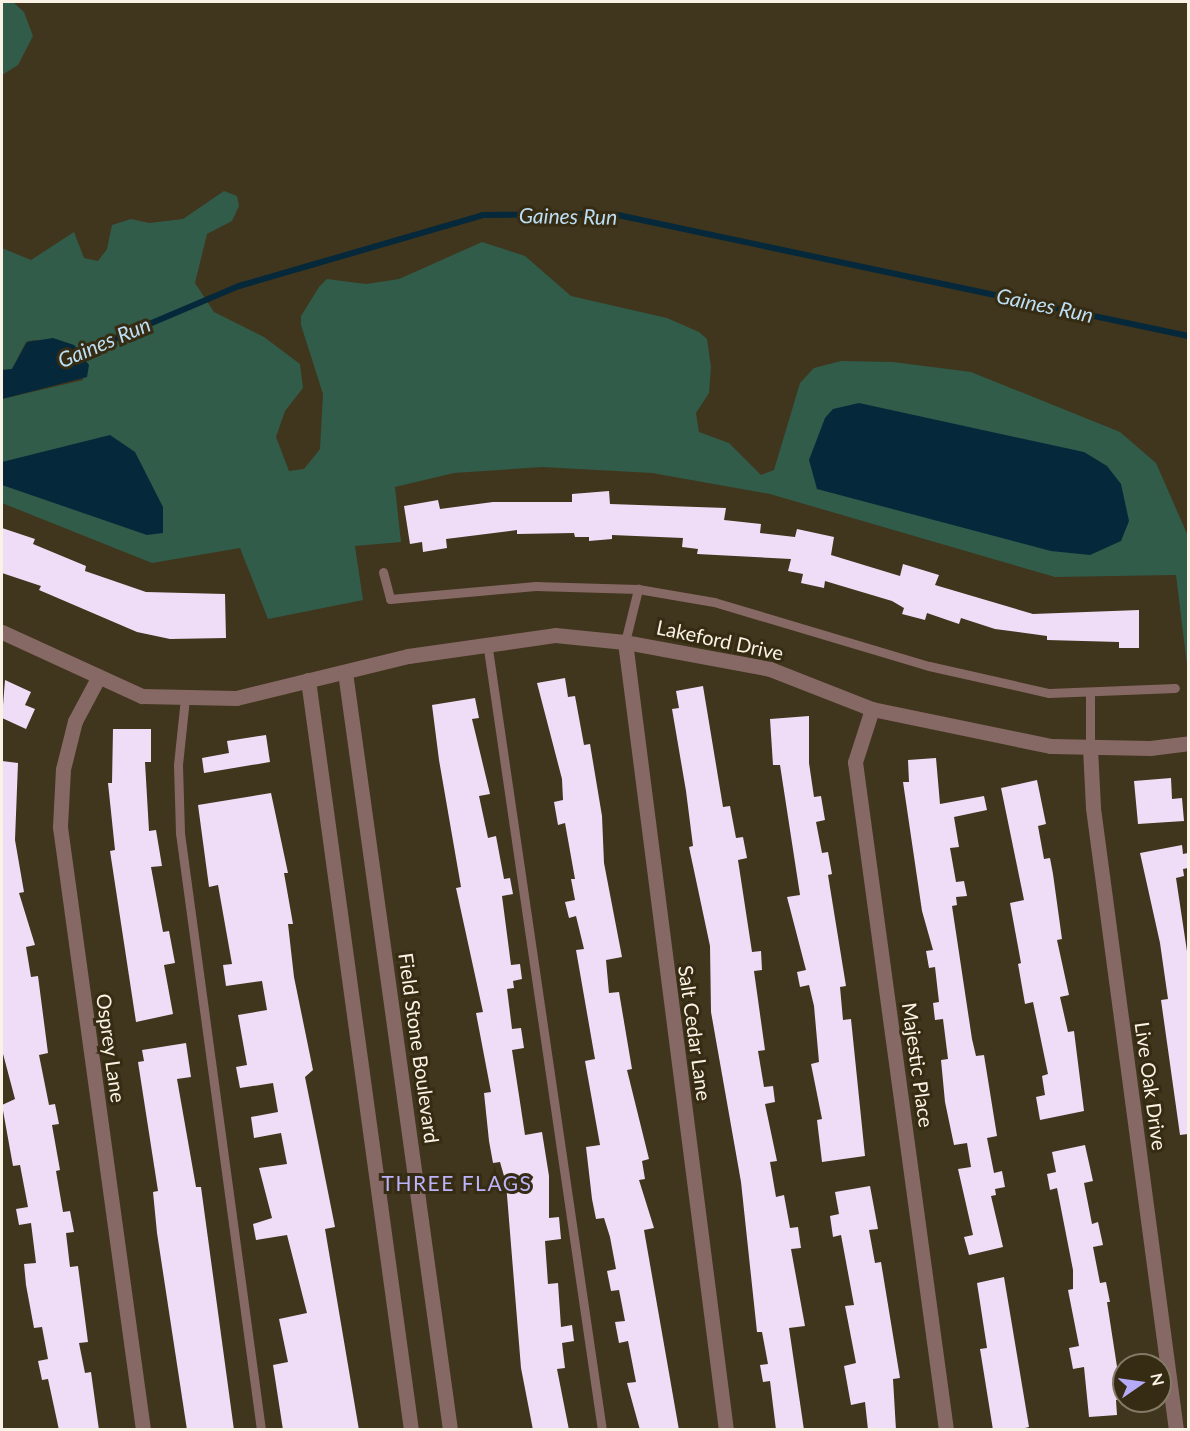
<!DOCTYPE html>
<html>
<head>
<meta charset="utf-8">
<style>
  body { margin:0 }
  #map { position:relative; width:1190px; height:1431px; overflow:hidden; background:#40351d; font-family:Lato,sans-serif }
  div>[style] { position:absolute }
  [style*='--x'] { left:calc(var(--x)*1px); top:calc(var(--y)*1px); width:calc(var(--w)*1px); rotate:calc(var(--a)*1deg) }
  .green>* { inset:0; background:#305c49 }
  .water>* { inset:0; background:#05293b }
  .stream>* { height:6px; margin:-3px; padding:0 3px; transform-origin:3px; border-radius:3px; background:#05293b }
  .building>* { inset:0; background:#efddf7 }
  .service>* { height:9px; margin:-4.5px; padding:0 4.5px; transform-origin:4.5px; border-radius:4.5px; background:#866864 }
  .minor>* { height:15px; margin:-7.5px; padding:0 7.5px; transform-origin:7.5px; border-radius:7.5px; background:#866864 }
  span { translate:-50% -50%; white-space:nowrap; text-align:center; line-height:1.15; -webkit-text-stroke:6px #362b13; paint-order:stroke }
  .street-label { font-size:20px; color:#faf3e5 }
  .water-label { font-size:21px; color:#bddff4; font-style:italic }
  .neighbourhood-label { font-size:21px; color:#bdb3fa; letter-spacing:1.5px }
  .frame { position:absolute; inset:0; border:3px solid #faf3e5; pointer-events:none }
  .north { position:absolute; left:1112px; top:1353px; width:60px; height:60px; box-sizing:border-box; background:#362b13; border:2px solid #847b67; border-radius:50%; rotate:77deg; font-size:16px; font-weight:700; line-height:24px; text-align:center; color:#faf3e5 }
  .north::after { content:''; display:block; margin:auto; width:21px; height:27px; background:#b6abf8; clip-path:polygon(50% 0,100% 100%,50% 72%,0 100%) }
</style>
</head>
<body>
<div id="map">
  <div class="green">
    <i style="clip-path:polygon(2px 2px,13px 2px,24px 12px,33px 36px,18px 65px,2px 75px)"></i>
    <i style="clip-path:polygon(224px 191px,237px 196px,239px 206px,232px 221px,207px 234px,195px 283px,214px 312px,264px 337px,300px 364px,303px 388px,285px 411px,276px 437px,289px 471px,304px 469px,320px 449px,323px 394px,301px 325px,301px 316px,319px 287px,327px 279px,366px 284px,399px 279px,482px 242px,525px 256px,571px 296px,667px 318px,699px 332px,707px 339px,711px 367px,709px 393px,696px 413px,699px 432px,729px 443px,761px 475px,774px 470px,800px 383px,814px 368px,841px 361px,893px 362px,971px 372px,1120px 432px,1156px 463px,1188px 536px,1188px 673px,1176px 575px,1055px 577px,770px 494px,652px 473px,542px 467px,454px 473px,395px 487px,401px 542px,355px 546px,363px 600px,268px 619px,240px 548px,152px 563px,2px 503px,2px 399px,83px 380px,85px 359px,74px 345px,34px 340px,26px 342px,12px 369px,2px 370px,2px 248px,31px 260px,74px 232px,84px 258px,98px 261px,107px 249px,112px 225px,131px 219px,149px 223px,183px 219px)"></i>
  </div>
  <div class="water">
    <i style="clip-path:polygon(53px 338px,74px 345px,89px 365px,87px 377px,2px 399px,2px 370px,12px 369px,27px 342px)"></i>
    <i style="clip-path:polygon(859px 403px,1084px 452px,1107px 466px,1121px 484px,1129px 521px,1121px 541px,1090px 555px,1051px 551px,817px 489px,809px 460px,825px 418px,833px 409px)"></i>
    <i style="clip-path:polygon(110px 435px,135px 452px,163px 507px,163px 533px,147px 535px,2px 485px,2px 462px)"></i>
  </div>
  <div class="stream">
    <i style="--x:74;--y:356;--w:179;--a:-23"></i>
    <i style="--x:239;--y:286;--w:254;--a:-16.2"></i>
    <i style="--x:483;--y:215;--w:130;--a:-0.4"></i>
    <i style="--x:613;--y:214;--w:588;--a:11.98"></i>
  </div>
  <div class="building">
    <i style="clip-path:polygon(609px 491px,610px 504px,726px 508px,724px 520px,761px 524px,760px 533px,795px 537px,797px 529px,834px 537px,831px 555px,900px 576px,903px 564px,939px 575px,935px 585px,1033px 614px,1139px 610px,1139px 648px,1119px 648px,1119px 642px,1047px 640px,1047px 636px,995px 629px,961px 618px,959px 624px,927px 613px,925px 620px,902px 614px,904px 608px,892px 601px,825px 581px,824px 588px,801px 583px,803px 574px,788px 571px,791px 559px,697px 554px,698px 549px,682px 547px,683px 538px,612px 535px,612px 539px,589px 541px,589px 537px,575px 537px,574px 533px,517px 534px,517px 530px,446px 539px,447px 548px,423px 552px,422px 542px,410px 544px,404px 506px,438px 500px,440px 509px,493px 502px,572px 502px,572px 494px)"></i>
    <i style="clip-path:polygon(2px 528px,35px 539px,33px 544px,86px 566px,85px 571px,146px 592px,225px 594px,226px 638px,170px 639px,137px 632px,39px 590px,41px 586px,2px 573px)"></i>
    <i style="clip-path:polygon(565px 678px,568px 697px,575px 696px,584px 745px,590px 744px,602px 816px,604px 863px,622px 957px,606px 960px,609px 993px,619px 992px,632px 1069px,627px 1070px,649px 1159px,642px 1161px,645px 1179px,639px 1180px,654px 1228px,644px 1230px,679px 1430px,640px 1430px,627px 1383px,636px 1382px,628px 1341px,619px 1343px,615px 1322px,625px 1321px,619px 1290px,611px 1291px,607px 1271px,616px 1269px,610px 1237px,604px 1218px,596px 1219px,592px 1199px,586px 1147px,600px 1145px,585px 1061px,595px 1059px,576px 950px,584px 949px,576px 916px,569px 918px,565px 902px,575px 900px,571px 879px,575px 879px,565px 823px,558px 825px,554px 802px,563px 800px,562px 779px,537px 683px)"></i>
    <i style="clip-path:polygon(5px 680px,31px 692px,25px 705px,35px 709px,26px 729px,2px 718px)"></i>
    <i style="clip-path:polygon(703px 686px,723px 807px,730px 806px,736px 838px,743px 837px,747px 858px,738px 860px,752px 952px,761px 951px,762px 970px,754px 971px,765px 1050px,758px 1051px,764px 1087px,773px 1086px,775px 1102px,765px 1104px,777px 1161px,770px 1162px,776px 1197px,784px 1195px,790px 1228px,798px 1227px,801px 1248px,791px 1249px,805px 1326px,789px 1328px,804px 1430px,776px 1430px,770px 1381px,763px 1382px,760px 1365px,768px 1364px,762px 1332px,757px 1332px,741px 1182px,711px 1012px,710px 946px,689px 847px,693px 846px,686px 791px,672px 709px,679px 708px,676px 691px)"></i>
    <i style="clip-path:polygon(475px 698px,479px 718px,472px 719px,490px 794px,479px 796px,488px 838px,496px 836px,504px 879px,510px 878px,513px 894px,502px 896px,511px 965px,520px 964px,522px 979px,513px 981px,514px 988px,507px 989px,512px 1029px,521px 1028px,524px 1048px,512px 1050px,520px 1102px,525px 1135px,542px 1132px,549px 1176px,549px 1218px,559px 1217px,561px 1239px,545px 1241px,548px 1284px,558px 1283px,561px 1327px,572px 1325px,574px 1341px,562px 1343px,565px 1368px,557px 1369px,569px 1430px,533px 1430px,521px 1368px,506px 1183px,500px 1162px,493px 1163px,489px 1141px,484px 1093px,491px 1092px,476px 1013px,483px 1012px,456px 888px,461px 887px,439px 760px,432px 705px)"></i>
    <i style="clip-path:polygon(809px 716px,809px 763px,814px 797px,821px 796px,825px 820px,816px 822px,822px 853px,828px 852px,832px 874px,828px 875px,846px 986px,840px 987px,843px 1020px,851px 1019px,865px 1156px,822px 1162px,817px 1120px,822px 1119px,811px 1064px,819px 1062px,814px 1006px,809px 985px,800px 987px,797px 972px,806px 970px,787px 897px,800px 895px,780px 765px,773px 765px,770px 719px)"></i>
    <i style="clip-path:polygon(113px 729px,151px 729px,151px 762px,145px 762px,149px 831px,156px 830px,162px 866px,151px 867px,163px 932px,169px 931px,175px 963px,164px 965px,173px 1014px,136px 1022px,110px 851px,115px 850px,108px 783px,112px 783px)"></i>
    <i style="clip-path:polygon(266px 735px,270px 762px,204px 773px,202px 758px,229px 753px,227px 741px)"></i>
    <i style="clip-path:polygon(936px 758px,940px 804px,984px 796px,987px 810px,954px 817px,959px 847px,950px 848px,956px 882px,964px 881px,967px 896px,956px 897px,957px 905px,952px 906px,972px 1039px,976px 1056px,984px 1055px,997px 1136px,987px 1138px,994px 1173px,1002px 1171px,1005px 1187px,995px 1189px,996px 1195px,991px 1196px,1003px 1247px,969px 1255px,964px 1237px,973px 1235px,958px 1169px,971px 1167px,967px 1143px,954px 1145px,945px 1102px,941px 1060px,948px 1059px,943px 1019px,935px 1020px,933px 1003px,939px 1002px,935px 967px,929px 968px,926px 951px,933px 950px,922px 911px,903px 782px,909px 782px,908px 760px)"></i>
    <i style="clip-path:polygon(2px 761px,18px 763px,15px 840px,24px 892px,19px 893px,35px 945px,26px 947px,31px 977px,38px 976px,48px 1053px,39px 1055px,49px 1105px,55px 1104px,59px 1124px,52px 1125px,60px 1170px,56px 1171px,63px 1212px,70px 1211px,74px 1232px,66px 1233px,70px 1267px,78px 1266px,88px 1342px,79px 1343px,85px 1373px,91px 1372px,99px 1430px,59px 1430px,48px 1379px,42px 1380px,38px 1361px,48px 1359px,42px 1327px,34px 1328px,26px 1285px,24px 1264px,36px 1263px,31px 1223px,19px 1225px,16px 1209px,28px 1207px,20px 1165px,13px 1166px,2px 1105px,15px 1099px,2px 1050px)"></i>
    <i style="clip-path:polygon(1171px 778px,1172px 799px,1182px 798px,1184px 821px,1138px 824px,1134px 781px)"></i>
    <i style="clip-path:polygon(1037px 780px,1046px 824px,1038px 826px,1044px 859px,1050px 858px,1053px 874px,1062px 939px,1057px 940px,1069px 995px,1060px 997px,1068px 1032px,1074px 1031px,1084px 1111px,1040px 1120px,1036px 1097px,1045px 1095px,1042px 1076px,1048px 1074px,1033px 1002px,1025px 1004px,1018px 964px,1021px 963px,1010px 903px,1024px 900px,1001px 788px)"></i>
    <i style="clip-path:polygon(271px 793px,288px 873px,284px 873px,293px 924px,288px 924px,294px 977px,313px 1070px,305px 1077px,335px 1227px,325px 1229px,359px 1430px,283px 1430px,273px 1365px,288px 1362px,279px 1319px,307px 1313px,287px 1235px,256px 1240px,253px 1224px,272px 1218px,259px 1168px,287px 1164px,281px 1133px,254px 1138px,251px 1117px,278px 1112px,273px 1083px,240px 1088px,236px 1067px,247px 1065px,238px 1015px,267px 1010px,262px 981px,226px 986px,223px 965px,232px 964px,218px 885px,209px 887px,198px 805px)"></i>
    <i style="clip-path:polygon(1182px 845px,1183px 854px,1188px 853px,1188px 868px,1183px 869px,1184px 876px,1176px 878px,1188px 958px,1188px 1134px,1180px 1135px,1161px 1000px,1168px 999px,1160px 943px,1140px 853px)"></i>
    <i style="clip-path:polygon(186px 1043px,191px 1077px,177px 1079px,196px 1187px,201px 1187px,234px 1430px,187px 1430px,157px 1233px,153px 1192px,158px 1191px,138px 1062px,144px 1061px,142px 1050px)"></i>
    <i style="clip-path:polygon(1085px 1145px,1093px 1181px,1084px 1183px,1092px 1224px,1098px 1222px,1103px 1245px,1093px 1247px,1100px 1283px,1106px 1282px,1110px 1302px,1107px 1302px,1122px 1399px,1116px 1400px,1117px 1415px,1089px 1417px,1084px 1367px,1073px 1369px,1069px 1348px,1079px 1346px,1068px 1290px,1073px 1289px,1073px 1270px,1057px 1188px,1050px 1190px,1047px 1174px,1056px 1172px,1052px 1152px)"></i>
    <i style="clip-path:polygon(870px 1186px,878px 1229px,869px 1230px,875px 1263px,881px 1262px,900px 1378px,893px 1379px,896px 1430px,868px 1430px,865px 1402px,851px 1405px,844px 1366px,856px 1363px,845px 1306px,854px 1305px,841px 1235px,833px 1237px,830px 1216px,839px 1214px,835px 1192px)"></i>
    <i style="clip-path:polygon(1004px 1277px,1029px 1427px,1017px 1430px,993px 1430px,980px 1349px,987px 1348px,977px 1283px)"></i>
  </div>
  <div class="service">
    <i style="--x:383;--y:572;--w:28;--a:75"></i>
    <i style="--x:390;--y:599;--w:146;--a:-5.1"></i>
    <i style="--x:535;--y:586;--w:103;--a:1.7"></i>
    <i style="--x:638;--y:589;--w:77;--a:9.7"></i>
    <i style="--x:714;--y:602;--w:224;--a:16.6"></i>
    <i style="--x:929;--y:666;--w:123;--a:12.7"></i>
    <i style="--x:1049;--y:693;--w:126;--a:-2.3"></i>
    <i style="--x:487;--y:642;--w:796;--a:81.7"></i>
    <i style="--x:625;--y:642;--w:55;--a:-76.2"></i>
    <i style="--x:185;--y:698;--w:67;--a:96"></i>
    <i style="--x:178;--y:765;--w:68;--a:88.3"></i>
    <i style="--x:180;--y:833;--w:602;--a:82.27"></i>
    <i style="--x:1090;--y:748;--w:53;--a:-90"></i>
  </div>
  <div class="minor">
    <i style="--x:2;--y:632;--w:154;--a:24.6"></i>
    <i style="--x:142;--y:696;--w:94;--a:1.2"></i>
    <i style="--x:236;--y:698;--w:177;--a:-13.7"></i>
    <i style="--x:408;--y:656;--w:148;--a:-8.1"></i>
    <i style="--x:555;--y:635;--w:70;--a:5.7"></i>
    <i style="--x:625;--y:642;--w:147;--a:10.5"></i>
    <i style="--x:770;--y:669;--w:110;--a:21.4"></i>
    <i style="--x:872;--y:709;--w:183;--a:11.7"></i>
    <i style="--x:1051;--y:746;--w:99;--a:1.2"></i>
    <i style="--x:1150;--y:748;--w:38;--a:-7"></i>
    <i style="--x:625;--y:642;--w:794;--a:82.7"></i>
    <i style="--x:345;--y:672;--w:765;--a:82.11"></i>
    <i style="--x:98;--y:678;--w:49;--a:118.1"></i>
    <i style="--x:75;--y:721;--w:49;--a:104"></i>
    <i style="--x:63;--y:769;--w:58;--a:93"></i>
    <i style="--x:60;--y:827;--w:609;--a:82.16"></i>
    <i style="--x:308;--y:680;--w:757;--a:82.18"></i>
    <i style="--x:872;--y:709;--w:56;--a:107.8"></i>
    <i style="--x:855;--y:762;--w:674;--a:82.24"></i>
    <i style="--x:1090;--y:748;--w:60;--a:87.1"></i>
    <i style="--x:1093;--y:808;--w:628;--a:82.4"></i>
  </div>
  <div class="street-label">
    <span style="left:720px;top:640px;rotate:12deg">Lakeford Drive</span>
    <span style="left:695px;top:1033px;rotate:82deg">Salt Cedar Lane</span>
    <span style="left:111px;top:1048px;rotate:82deg">Osprey Lane</span>
    <span style="left:419px;top:1048px;rotate:82deg">Field Stone Boulevard</span>
    <span style="left:918px;top:1065px;rotate:82deg">Majestic Place</span>
    <span style="left:1151px;top:1086px;rotate:82deg">Live Oak Drive</span>
  </div>
  <div class="water-label">
    <span style="left:568px;top:216px;rotate:1deg">Gaines Run</span>
    <span style="left:1045px;top:305px;rotate:12deg">Gaines Run</span>
    <span style="left:104px;top:342px;rotate:-23deg">Gaines Run</span>
  </div>
  <div class="neighbourhood-label">
    <span style="left:457px;top:1183px">THREE FLAGS</span>
  </div>
  <div class="frame"></div>
  <div class="north">N</div>
</div>
</body>
</html>
